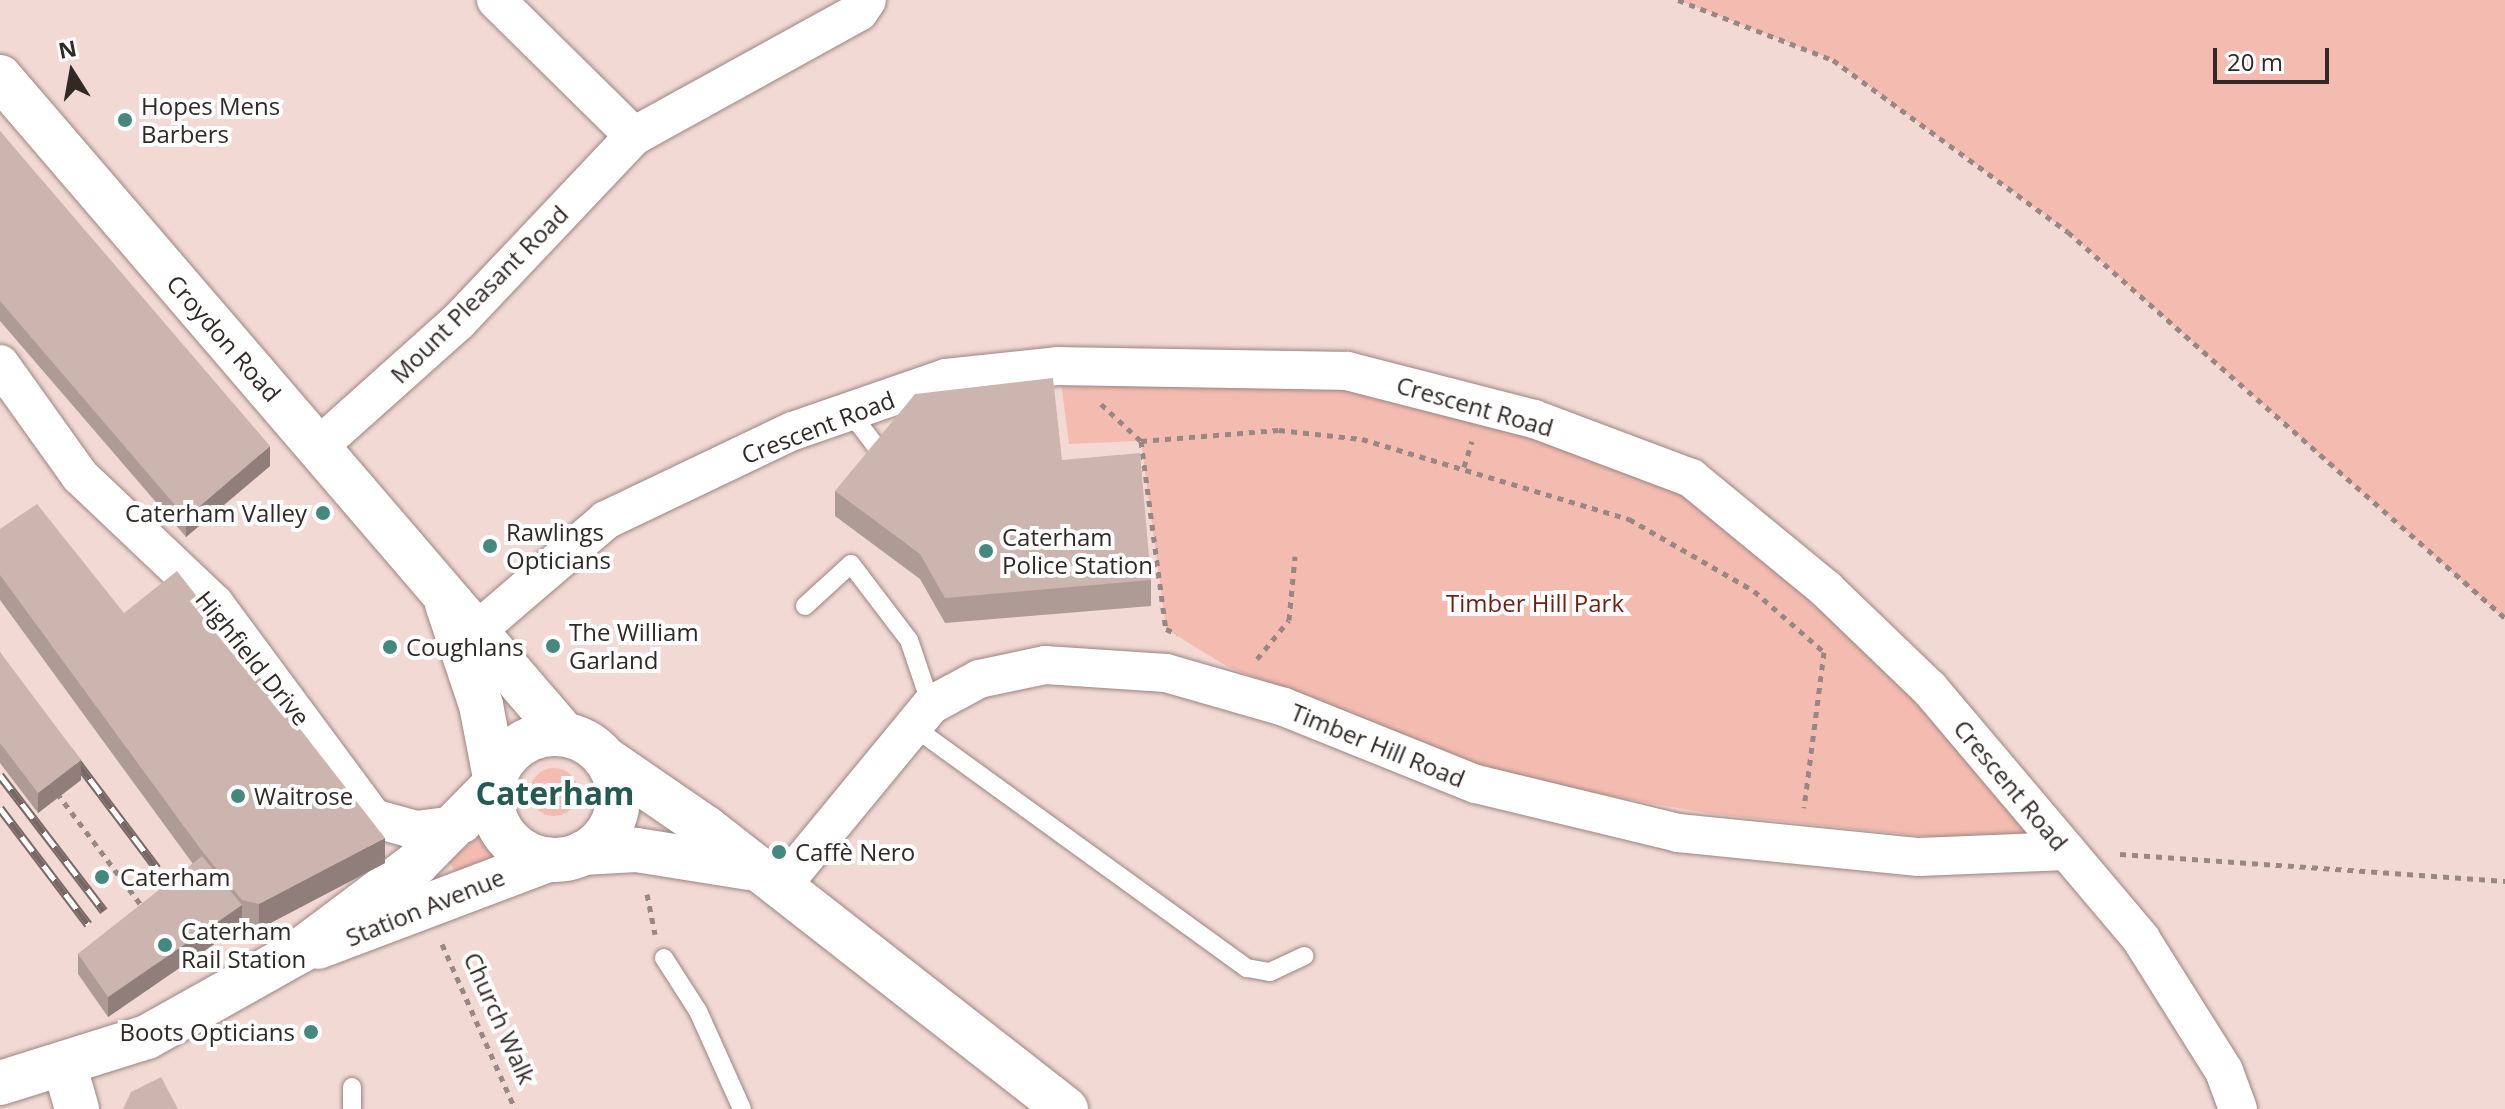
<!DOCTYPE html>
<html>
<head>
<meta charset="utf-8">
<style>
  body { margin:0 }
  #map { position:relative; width:2505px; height:1109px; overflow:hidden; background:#f2d9d4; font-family:"Open Sans",sans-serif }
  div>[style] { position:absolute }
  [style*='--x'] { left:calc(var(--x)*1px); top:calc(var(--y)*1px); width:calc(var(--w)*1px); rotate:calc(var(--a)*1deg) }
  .green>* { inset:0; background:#f4bcb1 }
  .round { border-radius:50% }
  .path>* { height:5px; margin-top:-2.5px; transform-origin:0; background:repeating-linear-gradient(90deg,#998783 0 6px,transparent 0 12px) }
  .roads { filter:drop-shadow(0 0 2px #9b8480) drop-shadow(0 0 2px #9b8480) }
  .service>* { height:18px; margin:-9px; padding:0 9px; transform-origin:9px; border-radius:9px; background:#fff }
  .minor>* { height:38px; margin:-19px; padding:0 19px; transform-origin:19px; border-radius:19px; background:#fff }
  .tertiary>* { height:44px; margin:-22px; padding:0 22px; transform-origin:22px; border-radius:22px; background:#fff }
  .secondary>* { height:44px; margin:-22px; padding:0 22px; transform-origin:22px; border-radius:22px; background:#fff }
  .secondary>.ring { margin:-22px; padding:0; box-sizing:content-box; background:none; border:44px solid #fff; border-radius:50% }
  .rail>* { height:9px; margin-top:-4.5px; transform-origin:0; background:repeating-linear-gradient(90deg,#fff 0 18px,#786865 0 36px); box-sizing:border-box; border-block:2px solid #786865 }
  .wall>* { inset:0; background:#af9b96 }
  .shaded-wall>* { inset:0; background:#8f7e7a }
  .building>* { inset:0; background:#ccb4af }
  .dots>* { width:22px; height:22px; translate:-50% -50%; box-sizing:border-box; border:4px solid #fff; border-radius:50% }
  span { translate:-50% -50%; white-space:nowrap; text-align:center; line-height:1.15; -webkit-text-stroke:8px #fff; paint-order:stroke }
  .poi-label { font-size:24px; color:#322826 }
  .left { translate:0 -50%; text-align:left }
  .right { translate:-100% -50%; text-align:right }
  .street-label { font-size:24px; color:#322826 }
  .park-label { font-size:24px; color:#701e11 }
  .district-label { font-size:32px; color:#235b52; font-weight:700 }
  .north { position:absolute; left:32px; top:32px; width:80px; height:80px; -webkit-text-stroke:6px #fff; paint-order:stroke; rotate:349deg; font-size:22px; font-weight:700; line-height:32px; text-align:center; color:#322826 }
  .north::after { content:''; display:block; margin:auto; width:28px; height:36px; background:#322826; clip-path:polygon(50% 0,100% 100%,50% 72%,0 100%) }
  .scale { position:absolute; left:2213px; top:48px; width:116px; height:36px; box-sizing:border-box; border:4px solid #322826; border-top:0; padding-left:10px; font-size:24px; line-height:28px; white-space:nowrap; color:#322826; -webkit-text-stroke:6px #fff; paint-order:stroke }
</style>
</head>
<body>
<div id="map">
  <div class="green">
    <i style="clip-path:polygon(1678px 0,2505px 0,2505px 619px,2068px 232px,1833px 60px)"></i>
    <i style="clip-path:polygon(1059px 366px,1347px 371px,1691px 478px,2067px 851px,1712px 814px,1547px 785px,1490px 770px,1228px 667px,1166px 629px,1141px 441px,1069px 444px)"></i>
    <i class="round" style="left:530px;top:768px;width:48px;height:48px"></i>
    <i style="clip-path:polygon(482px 833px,499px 858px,460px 876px,448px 862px)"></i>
  </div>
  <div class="path">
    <i style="--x:1678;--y:0;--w:166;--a:21.2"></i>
    <i style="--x:1833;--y:60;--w:291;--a:36.2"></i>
    <i style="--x:2068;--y:232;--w:583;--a:41.45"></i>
    <i style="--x:1101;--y:404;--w:54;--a:42.8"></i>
    <i style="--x:1141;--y:441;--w:192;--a:82.5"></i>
    <i style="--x:1141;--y:441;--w:138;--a:-4.6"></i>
    <i style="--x:1279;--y:430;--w:83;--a:6.2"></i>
    <i style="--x:1362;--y:439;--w:279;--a:16.7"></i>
    <i style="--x:1629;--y:519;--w:144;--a:29.9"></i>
    <i style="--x:1754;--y:591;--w:93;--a:41.1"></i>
    <i style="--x:1824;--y:652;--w:157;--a:97.3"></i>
    <i style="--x:1464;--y:467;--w:27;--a:-73"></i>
    <i style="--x:1166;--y:629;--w:12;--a:24"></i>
    <i style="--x:1257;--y:659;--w:50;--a:-50.6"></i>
    <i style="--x:1289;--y:620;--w:64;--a:-84.6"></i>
    <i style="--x:57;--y:793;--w:146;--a:53.1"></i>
    <i style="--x:2120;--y:854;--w:386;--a:4"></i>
    <i style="--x:647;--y:894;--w:41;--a:78.7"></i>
    <i style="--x:442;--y:944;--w:180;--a:66.1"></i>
  </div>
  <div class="roads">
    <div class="service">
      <i style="--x:850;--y:412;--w:56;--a:52.9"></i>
      <i style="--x:805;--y:606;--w:62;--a:-42.4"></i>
      <i style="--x:851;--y:564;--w:96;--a:52.7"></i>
      <i style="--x:909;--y:640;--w:69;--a:71.3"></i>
      <i style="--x:911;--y:725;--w:415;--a:35.9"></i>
      <i style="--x:1247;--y:968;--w:23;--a:10"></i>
      <i style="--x:1270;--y:972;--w:38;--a:-25"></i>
      <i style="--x:664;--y:958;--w:63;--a:57.3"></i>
      <i style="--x:698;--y:1011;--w:107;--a:65.8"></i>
      <i style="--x:352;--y:1109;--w:22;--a:-90"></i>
    </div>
    <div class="minor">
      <i style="--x:496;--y:0;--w:194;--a:44.6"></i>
      <i style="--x:0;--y:364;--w:138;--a:54.5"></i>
      <i style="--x:80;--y:476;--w:185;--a:43.5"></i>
      <i style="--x:214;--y:603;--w:267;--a:53.5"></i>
      <i style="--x:373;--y:818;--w:45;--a:15.6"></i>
      <i style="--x:416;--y:830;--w:47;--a:-7.3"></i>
      <i style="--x:318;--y:447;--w:188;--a:-41.8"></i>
      <i style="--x:458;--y:322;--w:256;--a:-46.6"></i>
      <i style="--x:634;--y:136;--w:257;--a:-28.9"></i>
      <i style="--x:859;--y:12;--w:14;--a:-56"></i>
      <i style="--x:480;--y:628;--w:166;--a:-40.6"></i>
      <i style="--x:606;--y:520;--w:207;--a:-25.5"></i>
      <i style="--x:793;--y:431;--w:162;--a:-19.1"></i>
      <i style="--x:946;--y:378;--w:114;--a:-6.1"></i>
      <i style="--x:1059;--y:366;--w:288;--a:1"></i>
      <i style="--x:1347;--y:371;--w:193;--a:14.4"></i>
      <i style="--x:1534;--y:419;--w:168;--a:20.6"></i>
      <i style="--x:1691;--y:478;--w:175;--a:39.4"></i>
      <i style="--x:1826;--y:589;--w:144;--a:43.9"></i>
      <i style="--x:1930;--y:689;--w:327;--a:49.8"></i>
      <i style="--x:2141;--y:939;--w:156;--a:57.8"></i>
      <i style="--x:2224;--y:1071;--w:40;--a:69.8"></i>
      <i style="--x:780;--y:888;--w:237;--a:-50.5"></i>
      <i style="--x:931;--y:705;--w:55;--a:-28.4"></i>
      <i style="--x:979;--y:679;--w:67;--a:-12"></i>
      <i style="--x:1045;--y:665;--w:121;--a:3.8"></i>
      <i style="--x:1166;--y:673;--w:123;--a:16.1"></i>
      <i style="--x:1284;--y:707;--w:207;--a:21.9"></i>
      <i style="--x:1476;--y:784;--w:208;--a:13.6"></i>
      <i style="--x:1678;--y:833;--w:242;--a:5.7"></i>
      <i style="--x:1919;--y:857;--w:148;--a:-2.3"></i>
    </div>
    <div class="tertiary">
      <i style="--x:64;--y:1064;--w:47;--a:73.9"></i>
    </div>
    <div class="secondary">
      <i style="--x:0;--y:77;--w:866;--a:49.36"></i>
      <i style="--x:447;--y:604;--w:107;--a:71.4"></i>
      <i style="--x:481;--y:705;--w:74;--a:79.1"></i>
      <i class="ring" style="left:492px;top:734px;width:82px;height:82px"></i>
      <i style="--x:607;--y:760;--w:120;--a:34.5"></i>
      <i style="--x:706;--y:828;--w:457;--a:38"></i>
      <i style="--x:583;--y:853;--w:53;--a:-3.2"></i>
      <i style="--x:636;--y:850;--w:115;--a:9"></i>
      <i style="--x:318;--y:947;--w:246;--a:-20.7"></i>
      <i style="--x:0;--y:1083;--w:154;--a:-17.4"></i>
      <i style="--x:147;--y:1037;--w:176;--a:-29.3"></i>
      <i style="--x:300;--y:951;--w:146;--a:-36.9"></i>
      <i style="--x:417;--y:863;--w:108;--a:-45.4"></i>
    </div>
  </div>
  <div class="rail">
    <i style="--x:68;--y:750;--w:148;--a:53"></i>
    <i style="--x:0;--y:775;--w:171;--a:52.6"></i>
    <i style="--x:0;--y:808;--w:146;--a:52.8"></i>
  </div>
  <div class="wall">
    <i style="clip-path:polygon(0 131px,270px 466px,186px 537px,0 321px)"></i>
    <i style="clip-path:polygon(1062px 460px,1151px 580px,1151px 606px,945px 623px,920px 579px,835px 516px,835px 491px)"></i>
    <i style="clip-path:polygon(0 529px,124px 613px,385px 863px,259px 929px,242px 925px,108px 1017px,78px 974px,78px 954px,193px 864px,0 600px)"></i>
    <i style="clip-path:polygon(0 652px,81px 780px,38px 813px,0 763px)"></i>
  </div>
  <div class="shaded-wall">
    <i style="clip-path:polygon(270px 446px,270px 466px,186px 537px,186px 518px)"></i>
    <i style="clip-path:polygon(81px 760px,81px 780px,38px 813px,38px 793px)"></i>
    <i style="clip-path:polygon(385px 838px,385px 863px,259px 929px,259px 904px)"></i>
    <i style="clip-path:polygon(242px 905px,242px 925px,108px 1017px,108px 997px)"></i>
  </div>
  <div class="building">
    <i style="clip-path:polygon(0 131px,270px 446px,186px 518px,0 301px)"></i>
    <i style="clip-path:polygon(1053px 378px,1062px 460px,1140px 453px,1151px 580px,945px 598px,920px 554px,835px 491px,915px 394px)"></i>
    <i style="clip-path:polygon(37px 504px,124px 613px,177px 571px,385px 838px,259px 904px,242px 900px,202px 851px,0 575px,0 529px)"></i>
    <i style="clip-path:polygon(0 652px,81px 760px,38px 793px,0 743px)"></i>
    <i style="clip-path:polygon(202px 856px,242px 905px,108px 997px,78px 954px)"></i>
    <i style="clip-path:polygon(161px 1077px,178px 1109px,123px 1109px,131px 1092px)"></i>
  </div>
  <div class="dots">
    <i style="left:125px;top:120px;background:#45897e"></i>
    <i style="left:323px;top:513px;background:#45897e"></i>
    <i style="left:490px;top:546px;background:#45897e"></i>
    <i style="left:986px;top:551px;background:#45897e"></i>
    <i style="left:553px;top:646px;background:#45897e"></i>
    <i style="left:390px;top:647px;background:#45897e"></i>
    <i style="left:238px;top:796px;background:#45897e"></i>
    <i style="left:779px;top:852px;background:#45897e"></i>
    <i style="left:102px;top:877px;background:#45897e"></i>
    <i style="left:165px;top:945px;background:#45897e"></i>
    <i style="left:311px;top:1032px;background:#45897e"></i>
  </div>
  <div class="poi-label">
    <span class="left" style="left:141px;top:120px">Hopes Mens<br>Barbers</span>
    <span class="right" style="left:307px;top:513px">Caterham Valley</span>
    <span class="left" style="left:506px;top:546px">Rawlings<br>Opticians</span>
    <span class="left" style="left:1002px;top:551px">Caterham<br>Police Station</span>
    <span class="left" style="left:569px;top:646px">The William<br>Garland</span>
    <span class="left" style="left:406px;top:647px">Coughlans</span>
    <span class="left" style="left:254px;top:796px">Waitrose</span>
    <span class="left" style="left:795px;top:852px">Caffè Nero</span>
    <span class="left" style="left:120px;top:877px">Caterham</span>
    <span class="left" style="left:181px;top:945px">Caterham<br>Rail Station</span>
    <span class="right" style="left:295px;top:1032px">Boots Opticians</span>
  </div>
  <div class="street-label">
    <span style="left:479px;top:294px;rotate:-45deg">Mount Pleasant Road</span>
    <span style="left:224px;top:338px;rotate:49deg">Croydon Road</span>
    <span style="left:1475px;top:406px;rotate:16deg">Crescent Road</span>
    <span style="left:818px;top:427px;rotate:-21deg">Crescent Road</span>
    <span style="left:253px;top:658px;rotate:51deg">Highfield Drive</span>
    <span style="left:1378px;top:745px;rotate:22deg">Timber Hill Road</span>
    <span style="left:2011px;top:785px;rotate:50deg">Crescent Road</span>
    <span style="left:425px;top:907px;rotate:-22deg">Station Avenue</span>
    <span style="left:500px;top:1018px;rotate:66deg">Church Walk</span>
  </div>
  <div class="park-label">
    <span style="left:1535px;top:603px">Timber Hill Park</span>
  </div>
  <div class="district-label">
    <span style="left:555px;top:793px">Caterham</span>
  </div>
  <div class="north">N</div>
  <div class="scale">20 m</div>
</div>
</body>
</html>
